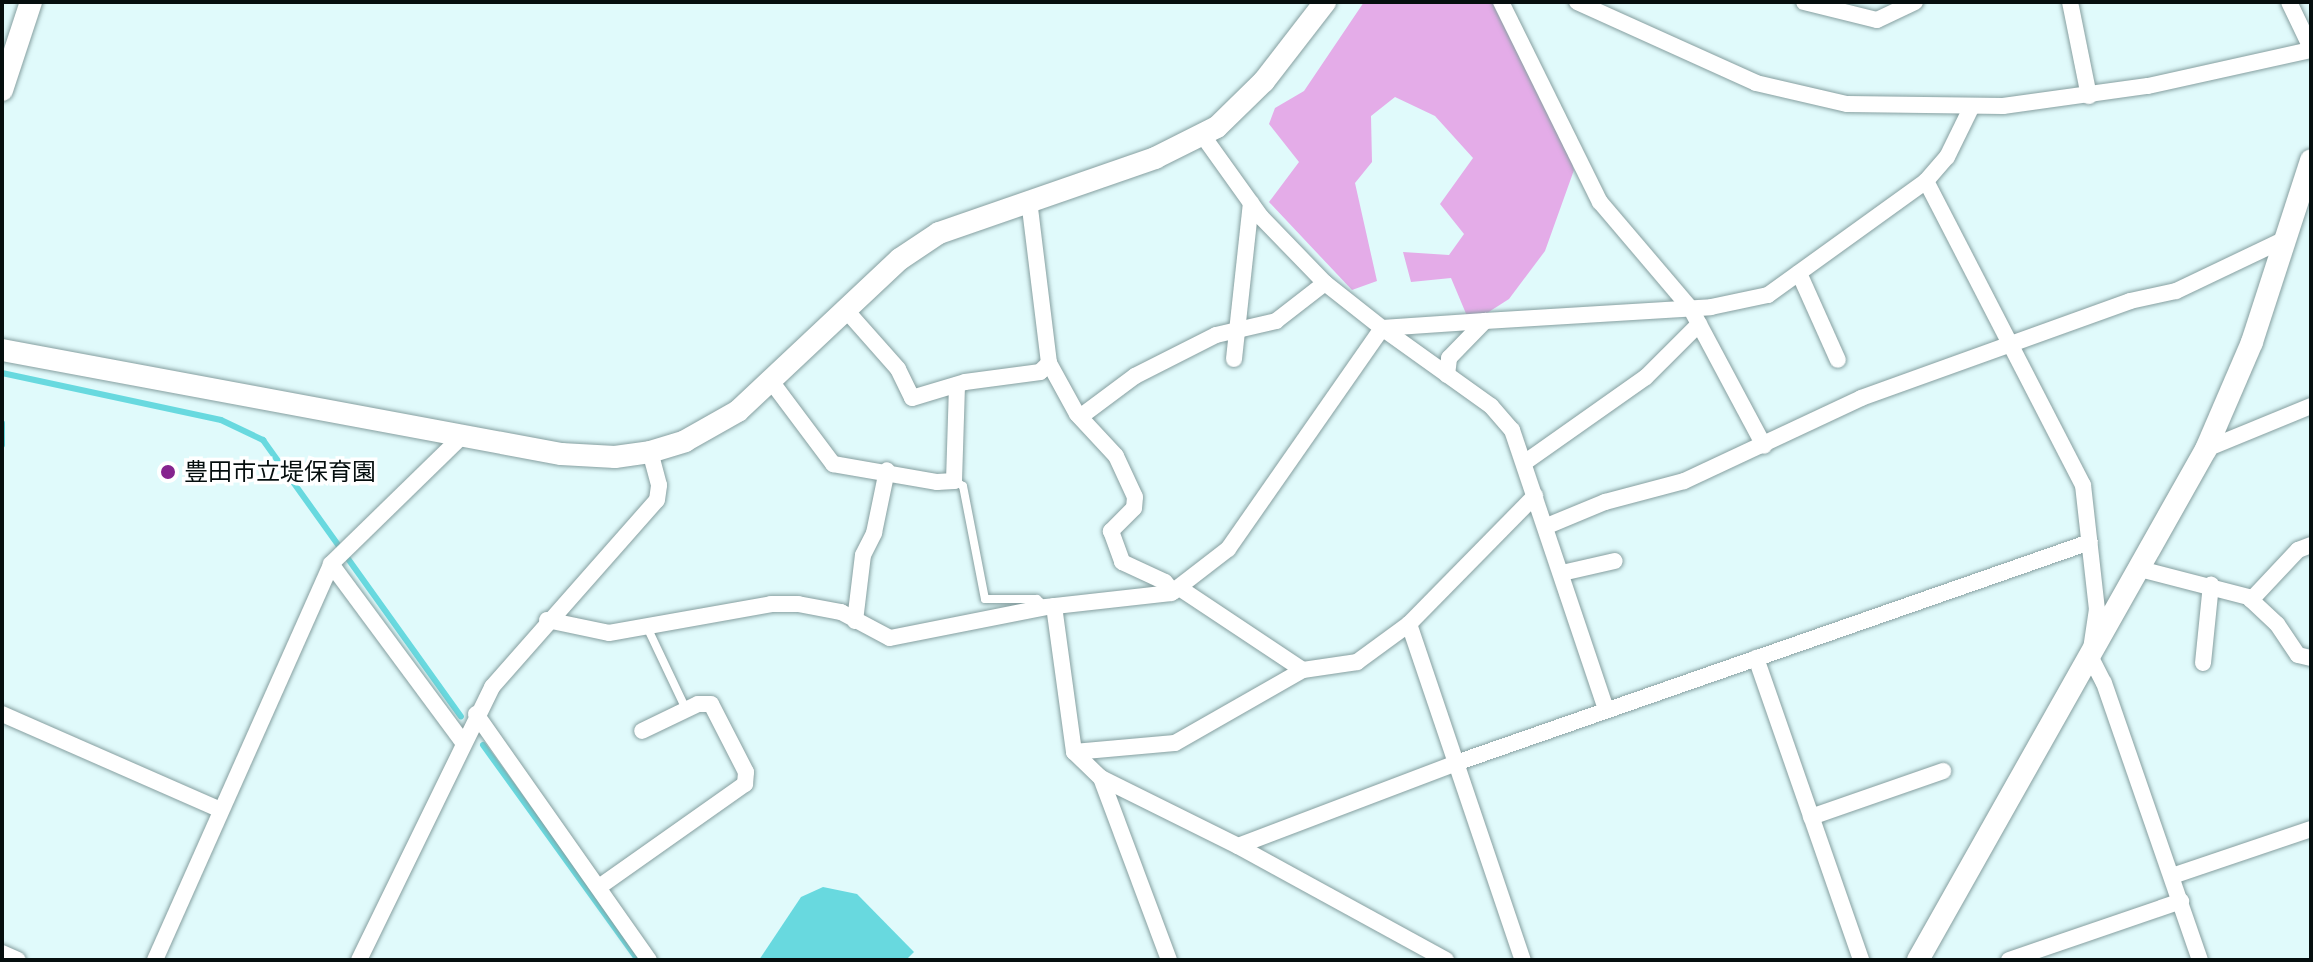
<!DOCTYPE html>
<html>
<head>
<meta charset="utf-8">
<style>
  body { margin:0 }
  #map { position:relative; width:2313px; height:962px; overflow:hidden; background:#e0fafb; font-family:Mulish,"Noto Sans JP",sans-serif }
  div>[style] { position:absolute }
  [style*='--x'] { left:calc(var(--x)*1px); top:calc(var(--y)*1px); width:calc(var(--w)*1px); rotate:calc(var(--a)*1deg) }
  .forest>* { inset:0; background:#e4ace8 }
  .water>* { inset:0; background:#68d9df }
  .stream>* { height:6px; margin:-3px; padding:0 3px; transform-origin:3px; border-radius:3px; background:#68d9df }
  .roads { filter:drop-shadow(0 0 2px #869fa0) drop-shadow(0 0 2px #869fa0) }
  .lane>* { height:8px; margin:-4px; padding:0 4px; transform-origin:4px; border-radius:4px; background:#fff }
  .street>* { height:16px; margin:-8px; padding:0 8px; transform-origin:8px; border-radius:8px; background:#fff }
  .secondary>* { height:22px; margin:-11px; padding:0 11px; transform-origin:11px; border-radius:11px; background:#fff }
  .dots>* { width:22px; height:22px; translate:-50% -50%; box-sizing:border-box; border:4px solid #fff; border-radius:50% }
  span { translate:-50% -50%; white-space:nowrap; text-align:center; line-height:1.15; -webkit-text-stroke:7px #fff; paint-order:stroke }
  .poi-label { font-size:24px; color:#050e0e }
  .left { translate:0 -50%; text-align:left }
  .frame { position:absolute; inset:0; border:4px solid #050e0e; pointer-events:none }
</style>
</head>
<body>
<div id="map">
  <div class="forest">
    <i style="clip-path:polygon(1364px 2px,1496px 2px,1571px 160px,1574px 170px,1545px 251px,1509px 299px,1484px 315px,1467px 316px,1451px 278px,1411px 282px,1403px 252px,1449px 255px,1464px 234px,1440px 204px,1473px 158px,1435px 116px,1395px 97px,1371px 116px,1372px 162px,1355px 183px,1377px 281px,1352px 290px,1269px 202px,1299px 162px,1269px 124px,1275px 108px,1304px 91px)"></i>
  </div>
  <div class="water">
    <i style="clip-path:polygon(823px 887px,857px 894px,914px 952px,906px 960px,759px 960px,801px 897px)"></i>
  </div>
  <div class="stream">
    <i style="--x:2;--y:373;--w:224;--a:12.1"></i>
    <i style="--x:221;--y:420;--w:47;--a:25.5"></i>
    <i style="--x:263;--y:440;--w:340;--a:54.4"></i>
    <i style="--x:2;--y:423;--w:22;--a:90"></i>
    <i style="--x:483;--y:745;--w:265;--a:54.2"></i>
  </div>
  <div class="roads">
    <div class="lane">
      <i style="--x:955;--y:481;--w:9;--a:32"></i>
      <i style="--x:963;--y:486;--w:115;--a:79"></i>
      <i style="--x:985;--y:599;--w:52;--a:0"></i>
      <i style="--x:1037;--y:599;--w:11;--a:41"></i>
      <i style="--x:647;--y:627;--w:91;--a:64.6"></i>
    </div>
    <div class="street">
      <i style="--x:1501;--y:2;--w:223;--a:63.7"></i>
      <i style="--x:1600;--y:202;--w:140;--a:49.6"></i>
      <i style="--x:1691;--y:309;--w:155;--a:61.9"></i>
      <i style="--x:1577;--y:2;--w:196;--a:24.3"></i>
      <i style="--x:1756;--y:83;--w:93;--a:13"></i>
      <i style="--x:1847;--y:104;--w:156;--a:0.7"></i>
      <i style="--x:2003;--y:106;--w:146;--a:-7.9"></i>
      <i style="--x:2148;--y:86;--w:167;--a:-12.5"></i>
      <i style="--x:1804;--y:2;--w:75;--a:13.9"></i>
      <i style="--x:1877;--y:20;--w:42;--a:-25.3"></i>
      <i style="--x:2070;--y:2;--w:96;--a:78.6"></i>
      <i style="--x:2289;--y:2;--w:51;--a:64.4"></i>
      <i style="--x:1926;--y:181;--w:342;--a:62.7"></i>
      <i style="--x:2083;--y:485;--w:125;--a:83.6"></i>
      <i style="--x:2097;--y:609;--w:48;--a:98.5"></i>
      <i style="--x:2090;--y:656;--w:30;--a:63"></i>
      <i style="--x:2104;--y:683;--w:293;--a:70.9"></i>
      <i style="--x:1799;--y:273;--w:95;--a:65.9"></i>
      <i style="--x:1325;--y:283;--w:73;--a:38.3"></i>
      <i style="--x:1382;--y:328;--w:103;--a:-3.9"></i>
      <i style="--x:845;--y:309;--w:80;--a:48.5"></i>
      <i style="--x:898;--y:369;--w:32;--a:64"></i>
      <i style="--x:912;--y:398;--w:55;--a:-16.8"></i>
      <i style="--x:965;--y:382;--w:76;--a:-7.6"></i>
      <i style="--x:1040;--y:372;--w:13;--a:-45"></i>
      <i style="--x:1049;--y:363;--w:164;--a:-97"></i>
      <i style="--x:1234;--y:359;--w:157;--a:-83.8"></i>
      <i style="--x:1049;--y:363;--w:58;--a:61.2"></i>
      <i style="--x:1077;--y:414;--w:57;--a:47.1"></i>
      <i style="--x:1116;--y:456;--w:45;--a:65.1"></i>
      <i style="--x:1135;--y:497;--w:11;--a:95"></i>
      <i style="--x:1134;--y:508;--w:33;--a:135"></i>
      <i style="--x:1111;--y:531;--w:33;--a:70"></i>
      <i style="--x:1122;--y:562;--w:47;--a:24.9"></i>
      <i style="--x:1165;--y:582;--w:13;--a:51"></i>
      <i style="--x:1447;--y:375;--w:17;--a:-83"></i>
      <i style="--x:1449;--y:358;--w:52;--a:-45.8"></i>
      <i style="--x:1485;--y:321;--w:226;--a:-3.5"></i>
      <i style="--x:1711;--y:307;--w:58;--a:-11.9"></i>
      <i style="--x:1768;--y:295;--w:195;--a:-35.8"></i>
      <i style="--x:1926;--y:181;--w:32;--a:-49"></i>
      <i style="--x:1947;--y:157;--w:55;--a:-63.9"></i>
      <i style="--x:771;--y:381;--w:104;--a:53.2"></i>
      <i style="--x:833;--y:464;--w:106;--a:9.8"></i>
      <i style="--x:937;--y:482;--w:17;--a:-3"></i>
      <i style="--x:954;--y:481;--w:96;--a:-88.2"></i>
      <i style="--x:1080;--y:417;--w:69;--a:-36.7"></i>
      <i style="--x:1135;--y:376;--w:91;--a:-26.8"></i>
      <i style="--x:1216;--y:335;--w:62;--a:-13.1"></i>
      <i style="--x:1276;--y:321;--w:62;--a:-37.8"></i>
      <i style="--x:1325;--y:283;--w:92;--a:-134.1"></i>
      <i style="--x:1261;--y:217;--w:100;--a:-125.6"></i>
      <i style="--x:2206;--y:449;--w:113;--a:-22.3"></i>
      <i style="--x:1524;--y:463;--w:149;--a:-35.2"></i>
      <i style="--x:1646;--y:377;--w:75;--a:-45"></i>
      <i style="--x:1547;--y:526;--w:63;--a:-22.5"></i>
      <i style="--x:1605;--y:502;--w:82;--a:-14.9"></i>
      <i style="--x:1684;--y:481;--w:195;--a:-25.1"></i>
      <i style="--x:1861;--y:398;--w:286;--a:-19.8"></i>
      <i style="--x:2130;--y:301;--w:47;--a:-12.3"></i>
      <i style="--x:2176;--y:291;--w:121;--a:-25.5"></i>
      <i style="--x:331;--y:564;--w:220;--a:53.5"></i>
      <i style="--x:2140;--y:569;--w:112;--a:14.5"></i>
      <i style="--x:2248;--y:597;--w:40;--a:43"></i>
      <i style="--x:2277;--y:624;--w:37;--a:56"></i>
      <i style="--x:2298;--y:655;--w:13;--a:13"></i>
      <i style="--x:1562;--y:573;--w:54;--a:-12.8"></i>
      <i style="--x:1181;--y:589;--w:146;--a:33.6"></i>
      <i style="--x:2251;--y:600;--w:69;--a:-46.8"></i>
      <i style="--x:2298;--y:550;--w:14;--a:-21"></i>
      <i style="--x:1054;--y:606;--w:147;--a:82.2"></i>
      <i style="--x:1074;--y:752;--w:37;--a:44"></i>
      <i style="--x:1101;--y:778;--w:153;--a:26.4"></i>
      <i style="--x:1238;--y:846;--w:233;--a:-20.8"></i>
      <i style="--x:1456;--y:763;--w:671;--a:-19.22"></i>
      <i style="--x:547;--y:620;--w:63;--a:11.8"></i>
      <i style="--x:609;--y:633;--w:165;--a:-10.1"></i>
      <i style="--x:771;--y:604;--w:27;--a:0"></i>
      <i style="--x:798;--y:604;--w:44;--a:10.5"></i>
      <i style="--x:841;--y:612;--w:55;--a:28"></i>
      <i style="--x:890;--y:638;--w:159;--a:-11.2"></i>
      <i style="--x:1046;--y:607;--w:126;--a:-6.4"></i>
      <i style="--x:1171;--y:593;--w:72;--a:-37.7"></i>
      <i style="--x:1228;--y:549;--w:269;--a:-55.1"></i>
      <i style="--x:1382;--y:328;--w:134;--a:35.6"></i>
      <i style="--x:1491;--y:406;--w:32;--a:49"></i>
      <i style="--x:1512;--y:430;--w:295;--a:71.4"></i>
      <i style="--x:855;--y:621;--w:66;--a:-83.1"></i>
      <i style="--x:863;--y:555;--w:25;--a:-63"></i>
      <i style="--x:874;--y:533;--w:64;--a:-78.3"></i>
      <i style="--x:1409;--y:624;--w:355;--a:71.3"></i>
      <i style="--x:1756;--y:658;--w:320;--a:70.8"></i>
      <i style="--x:2203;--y:663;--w:79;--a:-84.2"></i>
      <i style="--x:2;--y:714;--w:239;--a:23.7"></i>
      <i style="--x:476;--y:714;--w:301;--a:54.9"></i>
      <i style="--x:1074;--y:752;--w:101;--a:-5.1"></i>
      <i style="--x:1175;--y:743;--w:147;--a:-29.7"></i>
      <i style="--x:1303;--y:670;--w:55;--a:-8.4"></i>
      <i style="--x:1357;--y:662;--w:64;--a:-36.2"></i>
      <i style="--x:1409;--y:624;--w:180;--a:-45.5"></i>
      <i style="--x:1101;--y:778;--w:194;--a:69.5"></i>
      <i style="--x:1811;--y:817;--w:140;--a:-19.2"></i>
      <i style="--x:1238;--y:846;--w:237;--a:28.7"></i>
      <i style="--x:2172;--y:876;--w:147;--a:-18.7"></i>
      <i style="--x:599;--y:887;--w:179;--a:-35.2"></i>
      <i style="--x:745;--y:784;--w:12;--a:-85"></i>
      <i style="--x:746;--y:772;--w:76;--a:-117.2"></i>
      <i style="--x:711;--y:704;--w:13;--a:180"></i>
      <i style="--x:698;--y:704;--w:62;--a:154.3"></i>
      <i style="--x:2;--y:953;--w:17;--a:24"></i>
      <i style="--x:155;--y:960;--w:433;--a:-66"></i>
      <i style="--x:331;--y:564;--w:185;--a:-44.3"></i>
      <i style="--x:359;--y:960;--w:304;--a:-64"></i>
      <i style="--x:492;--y:687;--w:249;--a:-48.6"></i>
      <i style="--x:657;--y:500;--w:15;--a:-82"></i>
      <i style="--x:659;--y:485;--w:34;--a:-105"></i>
      <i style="--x:2009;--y:960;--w:182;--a:-18.9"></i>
    </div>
    <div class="secondary">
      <i style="--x:2;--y:90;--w:93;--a:-71.8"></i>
      <i style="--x:2;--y:350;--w:569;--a:10.54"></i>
      <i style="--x:561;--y:454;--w:54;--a:3.2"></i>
      <i style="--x:615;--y:457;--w:35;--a:-8"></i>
      <i style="--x:650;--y:452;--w:37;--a:-17"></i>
      <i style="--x:685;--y:441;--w:61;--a:-29.5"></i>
      <i style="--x:738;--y:411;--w:222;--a:-43.2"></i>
      <i style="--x:900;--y:259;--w:47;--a:-33.7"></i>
      <i style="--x:939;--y:233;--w:229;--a:-19.1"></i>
      <i style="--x:1155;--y:158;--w:69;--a:-26.6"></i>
      <i style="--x:1217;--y:127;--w:66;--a:-44.4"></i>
      <i style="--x:1264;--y:81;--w:100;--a:-52.3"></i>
      <i style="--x:1918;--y:960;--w:587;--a:-60.59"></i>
      <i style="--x:2206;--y:449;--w:116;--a:-66.7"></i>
      <i style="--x:2252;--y:342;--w:191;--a:-72"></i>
    </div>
  </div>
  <div class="dots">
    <i style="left:168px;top:472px;background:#85248e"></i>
  </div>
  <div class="poi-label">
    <span class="left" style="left:184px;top:472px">豊田市立堤保育園</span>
  </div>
  <div class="frame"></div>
</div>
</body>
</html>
